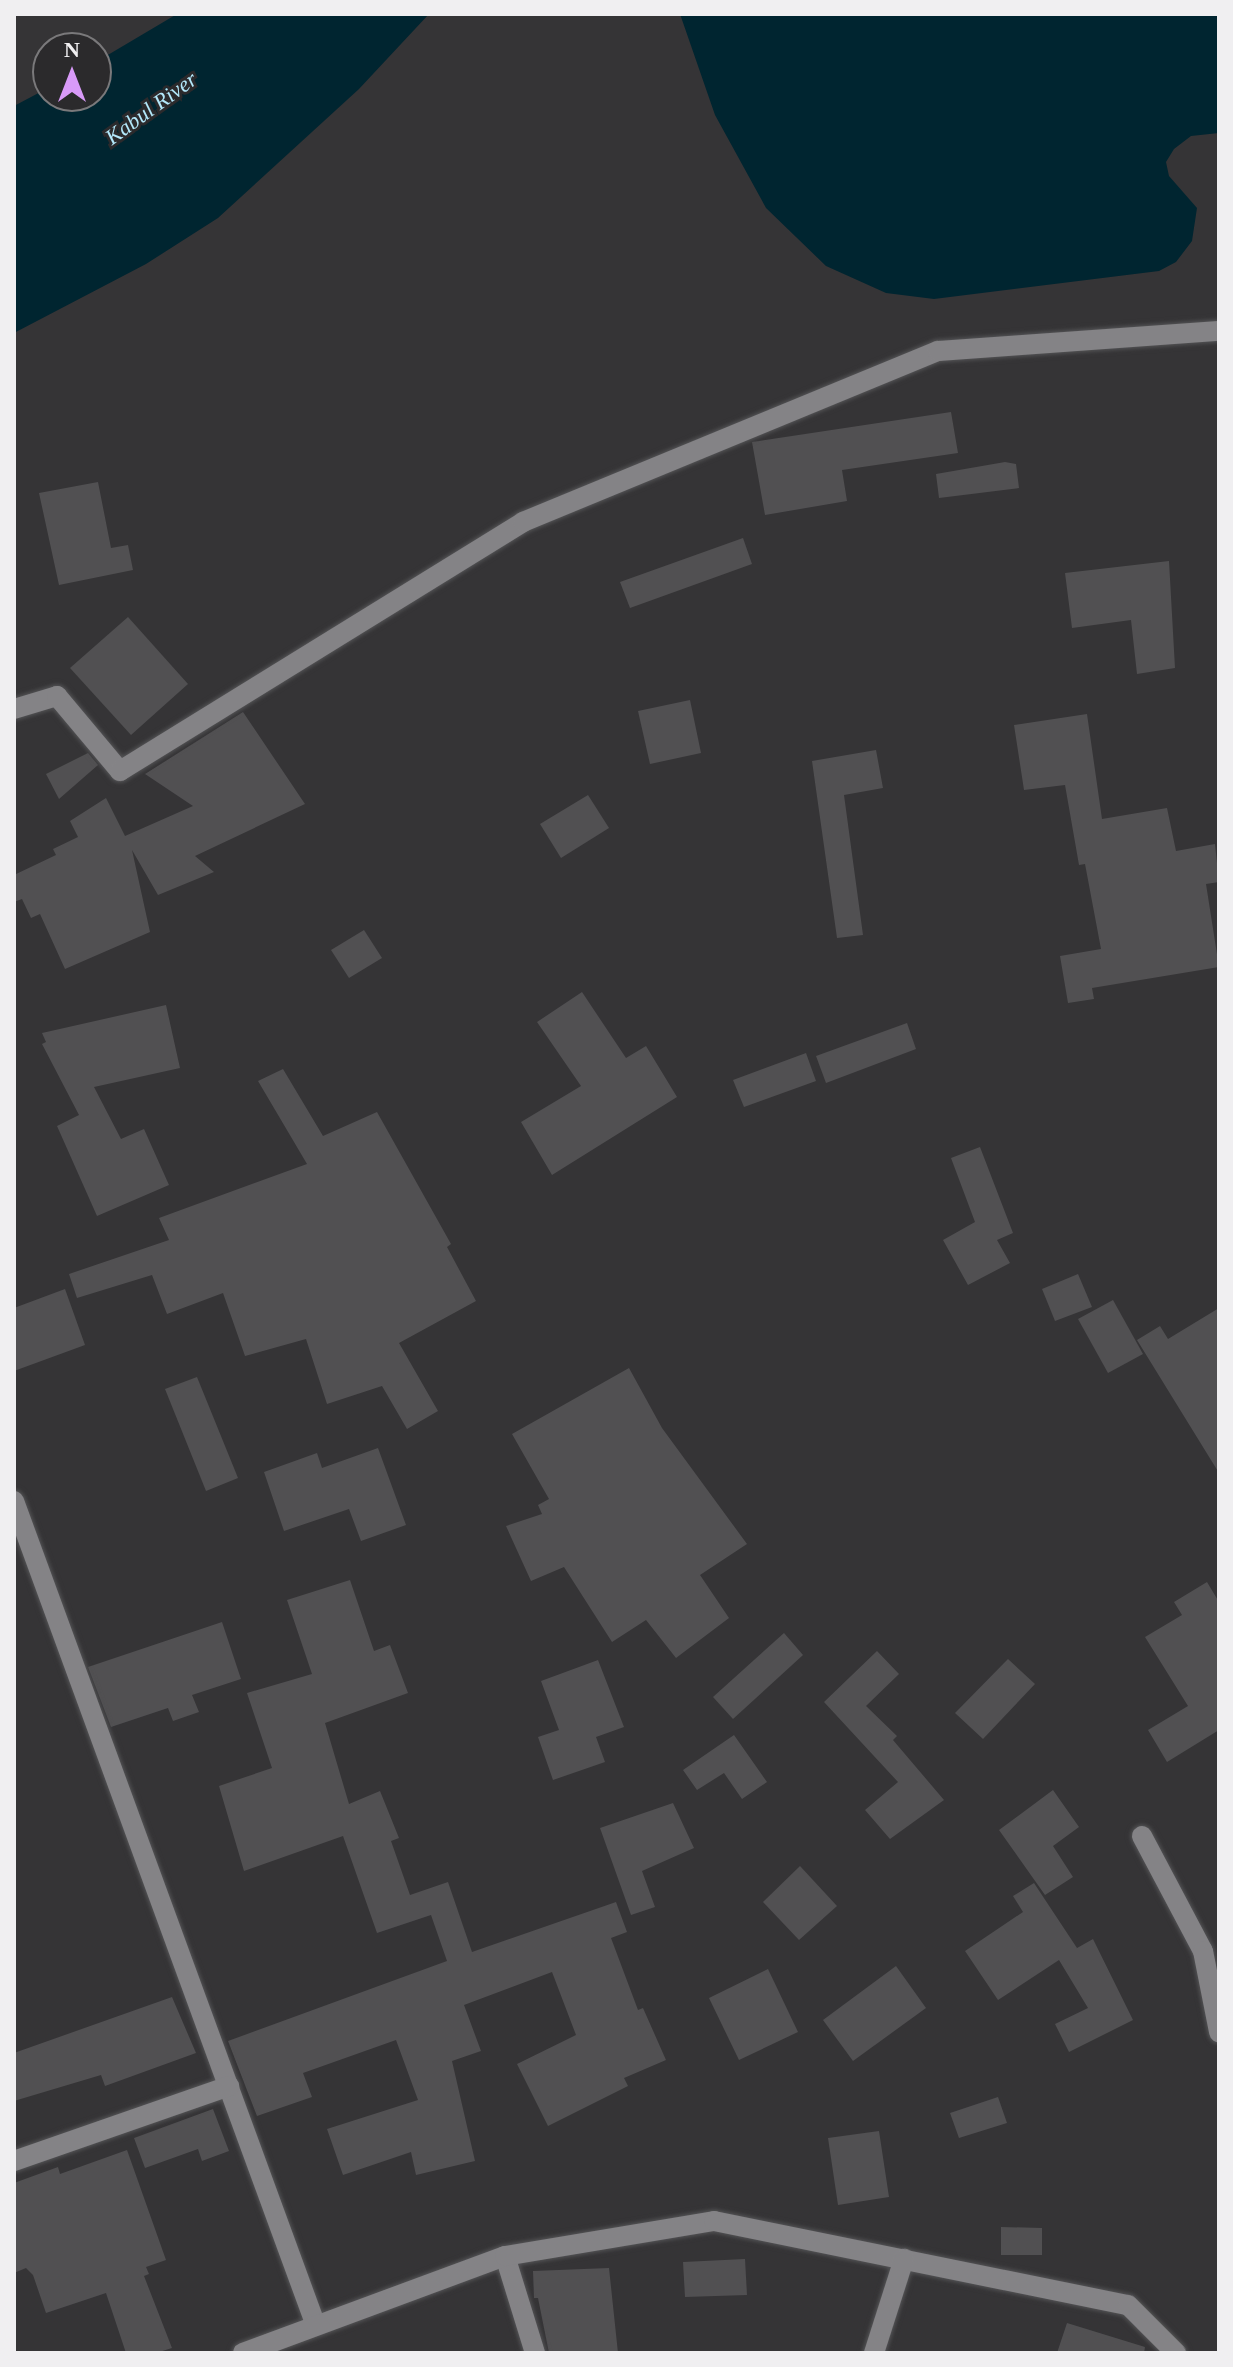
<!DOCTYPE html>
<html>
<head>
<meta charset="utf-8">
<style>
  body { margin:0 }
  #map { position:relative; width:1233px; height:2367px; overflow:hidden; background:#353436; font-family:Georgia,serif }
  div>[style] { position:absolute }
  [style*='--x'] { left:calc(var(--x)*1px); top:calc(var(--y)*1px); width:calc(var(--w)*1px); rotate:calc(var(--a)*1deg) }
  .water>* { inset:0; background:#002530 }
  .building>* { inset:0; background:#515052 }
  .roads { filter:drop-shadow(0 0 2px #535355) drop-shadow(0 0 2px #535355) }
  .street>* { height:20px; margin:-10px; padding:0 10px; transform-origin:10px; border-radius:10px; background:#848386 }
  span { translate:-50% -50%; white-space:nowrap; text-align:center; line-height:1.15; -webkit-text-stroke:6px #2b2a2c; paint-order:stroke }
  .water-label { font-size:22px; color:#b3e8fa; font-style:italic }
  .frame { position:absolute; inset:0; border:16px solid #f0eff1; pointer-events:none }
  .north { position:absolute; left:32px; top:32px; width:80px; height:80px; box-sizing:border-box; background:#2b2a2c; border:2px solid #7a797b; border-radius:50%; rotate:0deg; font-size:22px; font-weight:700; line-height:32px; text-align:center; color:#f0eff1 }
  .north::after { content:''; display:block; margin:auto; width:28px; height:36px; background:#d89af8; clip-path:polygon(50% 0,100% 100%,50% 72%,0 100%) }
</style>
</head>
<body>
<div id="map">
  <div class="water">
    <i style="clip-path:polygon(177px 14px,429px 14px,359px 89px,218px 218px,146px 264px,14px 333px,14px 106px,48px 88px,48px 96px,96px 96px,96px 62px)"></i>
    <i style="clip-path:polygon(680px 14px,1219px 14px,1219px 133px,1191px 136px,1174px 149px,1166px 162px,1169px 176px,1197px 208px,1192px 241px,1176px 262px,1159px 271px,934px 299px,886px 293px,826px 266px,766px 208px,715px 115px)"></i>
  </div>
  <div class="building">
    <i style="clip-path:polygon(951px 412px,958px 453px,842px 470px,847px 501px,765px 515px,752px 442px)"></i>
    <i style="clip-path:polygon(1005px 462px,1016px 464px,1019px 488px,939px 498px,936px 474px)"></i>
    <i style="clip-path:polygon(98px 482px,111px 548px,128px 545px,133px 570px,59px 585px,39px 493px)"></i>
    <i style="clip-path:polygon(743px 538px,752px 564px,630px 608px,620px 582px)"></i>
    <i style="clip-path:polygon(1169px 561px,1175px 668px,1137px 674px,1131px 620px,1072px 628px,1065px 573px)"></i>
    <i style="clip-path:polygon(128px 617px,188px 684px,131px 735px,70px 668px)"></i>
    <i style="clip-path:polygon(690px 700px,701px 753px,650px 764px,638px 711px)"></i>
    <i style="clip-path:polygon(243px 712px,305px 804px,195px 856px,214px 872px,158px 895px,132px 850px,150px 932px,65px 969px,40px 914px,31px 918px,22px 899px,14px 902px,14px 875px,56px 855px,53px 849px,78px 837px,70px 821px,106px 798px,125px 836px,193px 806px,145px 774px)"></i>
    <i style="clip-path:polygon(1087px 714px,1102px 819px,1167px 808px,1176px 851px,1215px 844px,1219px 882px,1206px 884px,1219px 967px,1092px 988px,1094px 999px,1068px 1003px,1060px 956px,1101px 949px,1085px 864px,1079px 865px,1065px 785px,1024px 790px,1014px 725px)"></i>
    <i style="clip-path:polygon(876px 750px,883px 788px,844px 795px,863px 935px,837px 938px,812px 761px)"></i>
    <i style="clip-path:polygon(88px 753px,98px 765px,59px 799px,46px 774px)"></i>
    <i style="clip-path:polygon(588px 795px,609px 828px,561px 858px,540px 824px)"></i>
    <i style="clip-path:polygon(364px 930px,382px 958px,349px 978px,331px 950px)"></i>
    <i style="clip-path:polygon(582px 992px,626px 1058px,646px 1046px,677px 1097px,552px 1175px,521px 1122px,581px 1086px,537px 1022px)"></i>
    <i style="clip-path:polygon(166px 1005px,180px 1068px,94px 1087px,121px 1139px,144px 1129px,169px 1185px,97px 1216px,57px 1126px,79px 1115px,42px 1044px,46px 1042px,42px 1033px)"></i>
    <i style="clip-path:polygon(907px 1023px,916px 1049px,826px 1083px,816px 1056px)"></i>
    <i style="clip-path:polygon(806px 1053px,816px 1081px,744px 1107px,733px 1080px)"></i>
    <i style="clip-path:polygon(283px 1069px,323px 1136px,377px 1112px,451px 1244px,447px 1247px,476px 1301px,399px 1343px,438px 1411px,407px 1429px,382px 1386px,327px 1404px,306px 1339px,245px 1356px,223px 1293px,167px 1314px,152px 1275px,77px 1298px,69px 1274px,169px 1240px,159px 1218px,307px 1164px,258px 1081px)"></i>
    <i style="clip-path:polygon(980px 1147px,1013px 1233px,997px 1240px,1010px 1263px,968px 1285px,943px 1240px,975px 1222px,951px 1158px)"></i>
    <i style="clip-path:polygon(1078px 1274px,1092px 1307px,1055px 1321px,1042px 1289px)"></i>
    <i style="clip-path:polygon(65px 1289px,85px 1345px,14px 1371px,14px 1308px)"></i>
    <i style="clip-path:polygon(1113px 1300px,1143px 1354px,1108px 1373px,1078px 1319px)"></i>
    <i style="clip-path:polygon(1219px 1308px,1219px 1473px,1137px 1340px,1160px 1326px,1168px 1339px)"></i>
    <i style="clip-path:polygon(629px 1368px,662px 1428px,747px 1544px,700px 1575px,729px 1618px,676px 1658px,646px 1620px,612px 1642px,564px 1567px,531px 1581px,506px 1526px,542px 1514px,538px 1505px,549px 1499px,512px 1434px)"></i>
    <i style="clip-path:polygon(197px 1377px,238px 1478px,206px 1491px,165px 1389px)"></i>
    <i style="clip-path:polygon(378px 1448px,406px 1525px,361px 1541px,349px 1509px,284px 1531px,264px 1472px,317px 1453px,322px 1468px)"></i>
    <i style="clip-path:polygon(350px 1580px,374px 1651px,390px 1645px,408px 1693px,325px 1723px,349px 1804px,380px 1791px,399px 1838px,391px 1841px,410px 1895px,448px 1882px,472px 1952px,616px 1902px,627px 1932px,611px 1938px,638px 2010px,643px 2008px,666px 2060px,624px 2078px,628px 2086px,548px 2126px,517px 2064px,576px 2035px,552px 1972px,464px 2005px,481px 2051px,452px 2061px,475px 2161px,416px 2175px,411px 2152px,343px 2175px,327px 2129px,418px 2100px,396px 2040px,303px 2073px,312px 2097px,257px 2116px,228px 2041px,447px 1961px,431px 1915px,377px 1933px,343px 1836px,244px 1871px,219px 1786px,272px 1768px,247px 1693px,312px 1674px,287px 1600px)"></i>
    <i style="clip-path:polygon(1207px 1582px,1219px 1602px,1219px 1730px,1167px 1762px,1148px 1730px,1188px 1706px,1145px 1637px,1182px 1615px,1174px 1602px)"></i>
    <i style="clip-path:polygon(222px 1622px,241px 1679px,192px 1695px,199px 1712px,173px 1721px,168px 1708px,111px 1727px,88px 1667px)"></i>
    <i style="clip-path:polygon(784px 1633px,803px 1655px,733px 1719px,713px 1697px)"></i>
    <i style="clip-path:polygon(877px 1651px,899px 1674px,866px 1706px,897px 1736px,893px 1740px,944px 1800px,890px 1839px,865px 1810px,898px 1782px,824px 1702px)"></i>
    <i style="clip-path:polygon(1008px 1659px,1035px 1684px,983px 1739px,955px 1713px)"></i>
    <i style="clip-path:polygon(598px 1660px,624px 1727px,596px 1737px,605px 1762px,553px 1780px,538px 1737px,559px 1730px,541px 1681px)"></i>
    <i style="clip-path:polygon(734px 1735px,767px 1782px,742px 1799px,724px 1773px,697px 1790px,683px 1770px)"></i>
    <i style="clip-path:polygon(1053px 1790px,1079px 1827px,1053px 1846px,1073px 1877px,1045px 1895px,999px 1830px)"></i>
    <i style="clip-path:polygon(673px 1803px,694px 1848px,642px 1871px,655px 1907px,631px 1915px,600px 1828px)"></i>
    <i style="clip-path:polygon(800px 1866px,837px 1906px,799px 1940px,763px 1902px)"></i>
    <i style="clip-path:polygon(1034px 1883px,1077px 1948px,1070px 1952px,1093px 1939px,1133px 2020px,1069px 2052px,1055px 2024px,1088px 2008px,1059px 1960px,998px 2000px,965px 1951px,1023px 1912px,1013px 1896px)"></i>
    <i style="clip-path:polygon(896px 1966px,926px 2008px,853px 2061px,823px 2020px)"></i>
    <i style="clip-path:polygon(768px 1969px,798px 2032px,739px 2060px,709px 1998px)"></i>
    <i style="clip-path:polygon(172px 1997px,196px 2053px,105px 2086px,101px 2075px,14px 2101px,14px 2053px)"></i>
    <i style="clip-path:polygon(998px 2097px,1007px 2123px,959px 2138px,950px 2113px)"></i>
    <i style="clip-path:polygon(213px 2109px,229px 2151px,202px 2161px,198px 2149px,145px 2168px,134px 2138px)"></i>
    <i style="clip-path:polygon(879px 2131px,889px 2197px,838px 2205px,828px 2138px)"></i>
    <i style="clip-path:polygon(127px 2150px,166px 2260px,146px 2267px,149px 2274px,144px 2276px,172px 2348px,156px 2353px,126px 2353px,106px 2293px,46px 2313px,33px 2275px,26px 2268px,14px 2273px,14px 2183px,58px 2167px,60px 2174px)"></i>
    <i style="clip-path:polygon(1001px 2227px,1042px 2228px,1042px 2255px,1001px 2255px)"></i>
    <i style="clip-path:polygon(745px 2259px,747px 2295px,685px 2297px,683px 2262px)"></i>
    <i style="clip-path:polygon(609px 2268px,618px 2353px,549px 2353px,538px 2298px,534px 2298px,533px 2271px)"></i>
    <i style="clip-path:polygon(1067px 2323px,1145px 2347px,1144px 2353px,1057px 2353px)"></i>
  </div>
  <div class="roads">
    <div class="street">
      <i style="--x:14;--y:709;--w:45;--a:-16.8"></i>
      <i style="--x:57;--y:696;--w:98;--a:50"></i>
      <i style="--x:120;--y:771;--w:474;--a:-31.7"></i>
      <i style="--x:523;--y:522;--w:449;--a:-22.4"></i>
      <i style="--x:938;--y:351;--w:282;--a:-4.1"></i>
      <i style="--x:14;--y:1501;--w:875;--a:69.89"></i>
      <i style="--x:1142;--y:1836;--w:130;--a:62.1"></i>
      <i style="--x:1203;--y:1951;--w:83;--a:78.8"></i>
      <i style="--x:14;--y:2161;--w:228;--a:-19.2"></i>
      <i style="--x:505;--y:2256;--w:102;--a:72.8"></i>
      <i style="--x:243;--y:2353;--w:279;--a:-20.3"></i>
      <i style="--x:505;--y:2256;--w:212;--a:-9.5"></i>
      <i style="--x:714;--y:2221;--w:422;--a:11.5"></i>
      <i style="--x:1128;--y:2305;--w:68;--a:45"></i>
      <i style="--x:874;--y:2353;--w:99;--a:-72.3"></i>
    </div>
  </div>
  <div class="water-label">
    <span style="left:151px;top:108px;rotate:-36deg">Kabul River</span>
  </div>
  <div class="frame"></div>
  <div class="north">N</div>
</div>
</body>
</html>
